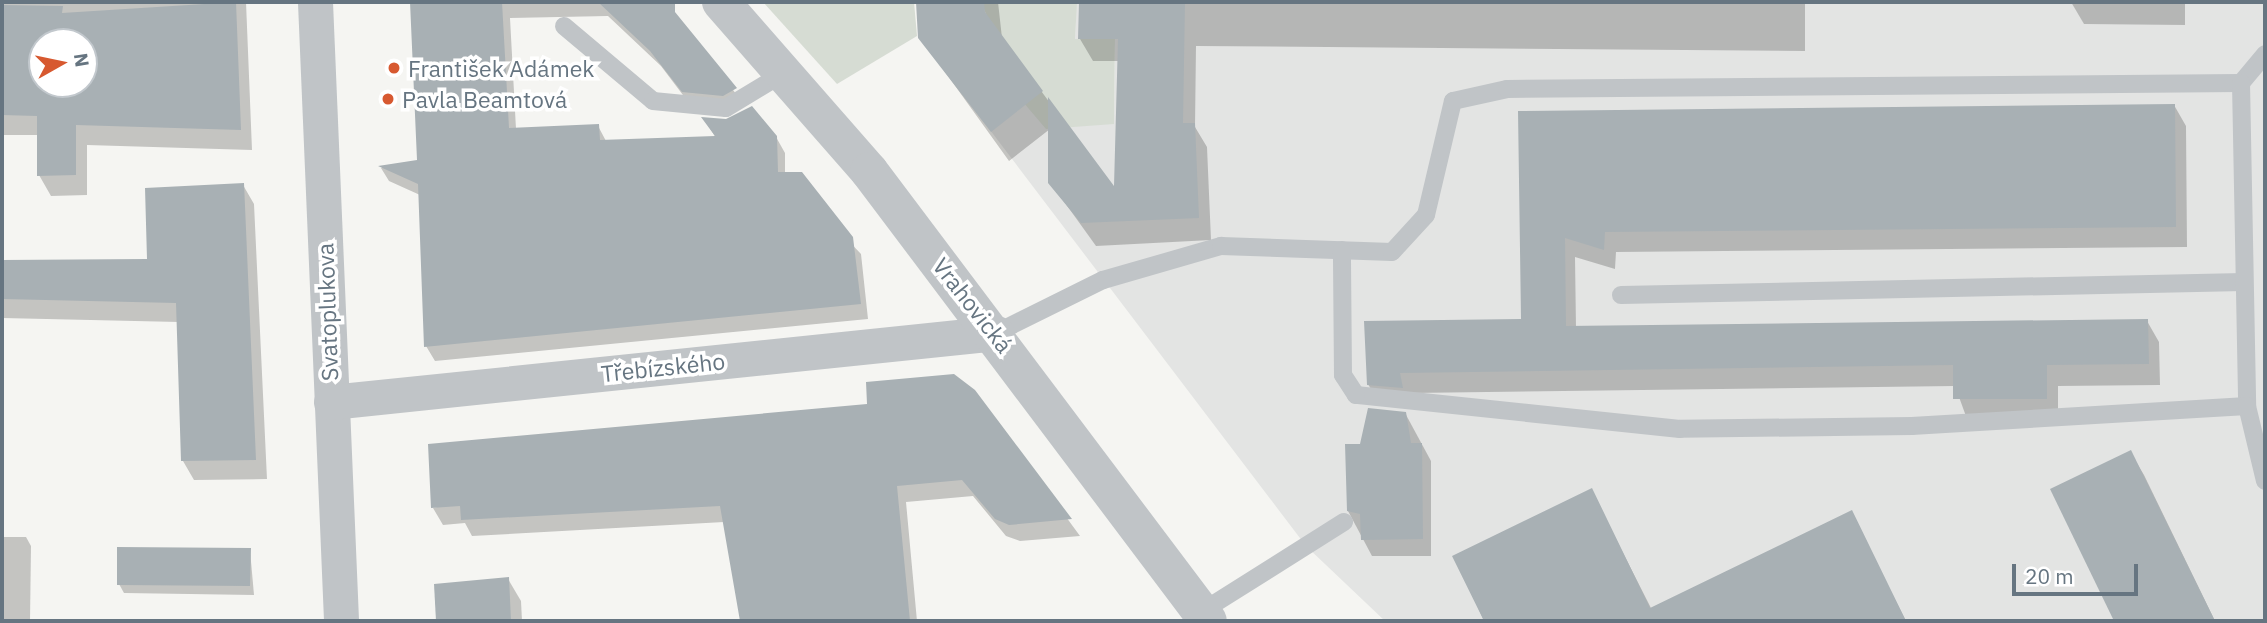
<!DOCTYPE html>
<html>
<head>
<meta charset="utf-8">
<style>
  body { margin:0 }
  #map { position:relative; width:2267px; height:623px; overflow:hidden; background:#f5f5f2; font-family:"IBM Plex Sans",sans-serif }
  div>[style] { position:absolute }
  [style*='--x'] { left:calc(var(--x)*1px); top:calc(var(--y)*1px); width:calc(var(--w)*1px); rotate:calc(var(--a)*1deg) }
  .built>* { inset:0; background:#e3e4e3 }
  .green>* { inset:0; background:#d6dcd3 }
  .shadow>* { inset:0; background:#0003 }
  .building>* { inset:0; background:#a8b0b4 }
  .service>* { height:18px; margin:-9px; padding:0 9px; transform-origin:9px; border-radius:9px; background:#c0c4c7 }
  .minor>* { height:35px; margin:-17.5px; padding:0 17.5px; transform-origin:17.5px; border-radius:17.5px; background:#c0c4c7 }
  .tertiary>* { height:38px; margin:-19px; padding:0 19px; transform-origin:19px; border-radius:19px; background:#c0c4c7 }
  .dots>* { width:19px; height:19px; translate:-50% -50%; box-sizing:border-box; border:4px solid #fff; border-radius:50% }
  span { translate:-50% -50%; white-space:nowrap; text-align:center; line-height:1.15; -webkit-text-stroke:7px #fff; paint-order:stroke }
  .poi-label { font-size:23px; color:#667581 }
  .left { translate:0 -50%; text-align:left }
  .street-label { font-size:23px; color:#667581 }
  .frame { position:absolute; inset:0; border:4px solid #667581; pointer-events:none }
  .north { position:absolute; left:28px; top:28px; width:70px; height:70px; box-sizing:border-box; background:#fff; border:2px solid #c2c8cd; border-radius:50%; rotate:81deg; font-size:19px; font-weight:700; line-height:28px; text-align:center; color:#667581 }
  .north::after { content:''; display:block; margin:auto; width:24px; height:32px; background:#d75930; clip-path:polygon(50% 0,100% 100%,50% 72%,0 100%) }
  .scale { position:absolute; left:2012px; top:564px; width:126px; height:32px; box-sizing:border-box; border:4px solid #667581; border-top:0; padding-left:9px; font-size:21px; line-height:24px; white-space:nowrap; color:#667581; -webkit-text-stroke:5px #fff; paint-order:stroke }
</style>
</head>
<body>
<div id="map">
  <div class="built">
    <i style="clip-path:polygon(1076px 2px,2265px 2px,2265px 621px,1385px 621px,1306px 546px,990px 130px,1023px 102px,1114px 124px,1115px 38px,1075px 39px)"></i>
  </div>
  <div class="green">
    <i style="clip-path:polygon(763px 2px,914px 2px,917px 36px,837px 84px)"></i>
    <i style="clip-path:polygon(981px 2px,1077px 2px,1075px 39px,1115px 38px,1114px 124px,1046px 129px,1023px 102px)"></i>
  </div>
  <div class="shadow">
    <i style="clip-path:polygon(evenodd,2px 2px,246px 2px,252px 150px,87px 145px,87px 195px,51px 196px,39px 175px,39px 135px,2px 135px,2px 2px,42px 42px,84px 42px,84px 84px,42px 84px,42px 42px)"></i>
    <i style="clip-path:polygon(411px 2px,664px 2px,744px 104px,692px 107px,661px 66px,608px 16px,510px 18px,516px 129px,598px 126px,606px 141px,716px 138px,704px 119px,776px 137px,785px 153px,785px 174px,861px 254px,868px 319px,435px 361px,426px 346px,420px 195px,389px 181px,381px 168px,418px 162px)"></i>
    <i style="clip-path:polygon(918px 2px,998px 2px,1002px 38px,1115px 191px,1119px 61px,1093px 61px,1080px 39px,1080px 2px,1805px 2px,1805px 51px,1196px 46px,1195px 127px,1207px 147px,1211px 240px,1096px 246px,1050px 182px,1050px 129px,1009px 161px,920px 37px)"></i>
    <i style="clip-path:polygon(2071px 2px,2185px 2px,2185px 25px,2084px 24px)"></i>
    <i style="clip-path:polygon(2174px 105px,2186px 126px,2187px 247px,1616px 252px,1615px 269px,1575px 257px,1576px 328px,2147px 321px,2159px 342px,2160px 385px,2058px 386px,2058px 419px,1967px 419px,1955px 386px,1411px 393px,1380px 405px,1368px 384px,1523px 320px,1520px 113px)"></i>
    <i style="clip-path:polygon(243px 185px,254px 204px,267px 479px,194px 480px,183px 461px,179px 322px,2px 318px,2px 260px,149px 261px)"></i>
    <i style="clip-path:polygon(974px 391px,1080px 536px,1020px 541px,1006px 536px,973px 496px,906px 502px,917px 621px,742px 621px,724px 522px,472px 536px,465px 523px,443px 525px,433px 508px,869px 405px)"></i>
    <i style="clip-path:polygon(1405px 413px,1431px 461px,1431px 556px,1372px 556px,1348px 511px,1362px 445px)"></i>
    <i style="clip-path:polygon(2130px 452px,2144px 475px,2215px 621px,2116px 621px,2053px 490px)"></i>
    <i style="clip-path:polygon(1591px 490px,1652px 610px,1851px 513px,1906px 621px,1484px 621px,1455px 556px)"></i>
    <i style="clip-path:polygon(2px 537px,26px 537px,31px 546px,30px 621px,2px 621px)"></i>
    <i style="clip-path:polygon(250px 550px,254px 595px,124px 593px,119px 584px)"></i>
    <i style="clip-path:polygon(508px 579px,521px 601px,522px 621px,438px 621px,436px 585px)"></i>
  </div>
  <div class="building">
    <i style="clip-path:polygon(evenodd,236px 2px,241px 130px,76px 125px,76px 175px,37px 176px,37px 116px,2px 115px,2px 5px,63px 6px,62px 13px,236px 2px,42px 42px,84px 42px,84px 84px,42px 84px,42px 42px)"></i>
    <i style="clip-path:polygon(410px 2px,502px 2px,509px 128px,599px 124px,600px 140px,715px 136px,701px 117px,726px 119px,752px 106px,777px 136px,778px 172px,802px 172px,853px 237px,861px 304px,424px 347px,418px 184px,378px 166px,417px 160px)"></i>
    <i style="clip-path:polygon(598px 2px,675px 2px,675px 12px,737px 88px,723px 96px,682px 92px,650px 51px)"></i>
    <i style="clip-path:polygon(916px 2px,984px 2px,985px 12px,1043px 91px,991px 132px,918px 38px)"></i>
    <i style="clip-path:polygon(1079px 2px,1185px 2px,1183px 123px,1195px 123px,1199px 218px,1081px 223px,1048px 183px,1048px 97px,1114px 186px,1118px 39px,1078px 39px)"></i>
    <i style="clip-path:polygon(2175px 104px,2176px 227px,1605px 232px,1604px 250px,1565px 238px,1566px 326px,2148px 319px,2149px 364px,2047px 365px,2047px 399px,1953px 399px,1953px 365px,1400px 373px,1403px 388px,1367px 385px,1364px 321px,1521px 319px,1518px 111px)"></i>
    <i style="clip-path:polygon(244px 183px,256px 460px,181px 461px,176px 303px,2px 299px,2px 260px,147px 259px,145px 188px)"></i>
    <i style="clip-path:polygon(954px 374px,975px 390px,1072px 519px,1009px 525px,995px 519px,962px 480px,897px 486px,910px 621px,740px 621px,720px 506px,461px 520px,460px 506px,431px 508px,428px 444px,867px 404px,866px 382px)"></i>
    <i style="clip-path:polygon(1368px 408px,1406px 412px,1411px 443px,1422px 443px,1423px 539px,1361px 540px,1360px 514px,1347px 511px,1345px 444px,1360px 444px)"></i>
    <i style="clip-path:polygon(2131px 450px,2215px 621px,2114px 621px,2050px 489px)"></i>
    <i style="clip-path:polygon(1592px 488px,1650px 608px,1852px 510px,1906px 621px,1484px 621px,1452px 556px)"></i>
    <i style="clip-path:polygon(117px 547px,251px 548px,250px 586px,117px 585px)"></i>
    <i style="clip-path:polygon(509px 577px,511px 621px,436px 621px,434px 584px)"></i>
  </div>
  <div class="service">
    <i style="--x:564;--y:26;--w:116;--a:40.1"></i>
    <i style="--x:653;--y:101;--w:73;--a:5.5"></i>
    <i style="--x:726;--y:108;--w:68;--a:-31.1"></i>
    <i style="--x:2241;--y:83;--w:38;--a:-50"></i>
    <i style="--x:1621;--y:295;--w:623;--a:-1.2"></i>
    <i style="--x:996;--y:333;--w:119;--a:-26.4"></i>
    <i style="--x:1103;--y:280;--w:123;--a:-16.1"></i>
    <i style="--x:1221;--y:246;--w:171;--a:2"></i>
    <i style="--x:1392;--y:252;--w:50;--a:-47.4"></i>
    <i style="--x:1426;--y:215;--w:117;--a:-76.7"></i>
    <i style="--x:1453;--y:101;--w:55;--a:-12.5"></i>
    <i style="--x:1507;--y:89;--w:734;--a:-0.47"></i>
    <i style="--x:2241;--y:83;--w:323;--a:88.9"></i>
    <i style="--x:2247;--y:406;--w:336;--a:176.6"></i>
    <i style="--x:1912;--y:426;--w:232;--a:179.3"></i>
    <i style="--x:1680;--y:429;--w:326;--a:-174"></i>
    <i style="--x:1356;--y:395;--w:24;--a:-123"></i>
    <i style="--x:1343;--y:375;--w:125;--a:-90.5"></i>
    <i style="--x:2247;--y:406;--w:77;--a:76.5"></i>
    <i style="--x:1201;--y:612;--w:169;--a:-32.2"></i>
  </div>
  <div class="minor">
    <i style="--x:315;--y:2;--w:620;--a:87.59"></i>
    <i style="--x:331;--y:402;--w:669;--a:-5.92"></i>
  </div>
  <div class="tertiary">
    <i style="--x:721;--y:2;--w:225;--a:48.8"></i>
    <i style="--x:869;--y:171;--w:563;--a:53.01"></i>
  </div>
  <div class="dots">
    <i style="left:394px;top:68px;background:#d75930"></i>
    <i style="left:388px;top:99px;background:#d75930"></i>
  </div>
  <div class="poi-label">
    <span class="left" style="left:408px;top:68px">František Adámek</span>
    <span class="left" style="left:402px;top:99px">Pavla Beamtová</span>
  </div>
  <div class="street-label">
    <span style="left:973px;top:305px;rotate:52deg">Vrahovická</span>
    <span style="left:327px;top:312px;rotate:-92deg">Svatoplukova</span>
    <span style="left:663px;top:367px;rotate:-6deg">Třebízského</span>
  </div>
  <div class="frame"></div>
  <div class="north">N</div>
  <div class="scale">20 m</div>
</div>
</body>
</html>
